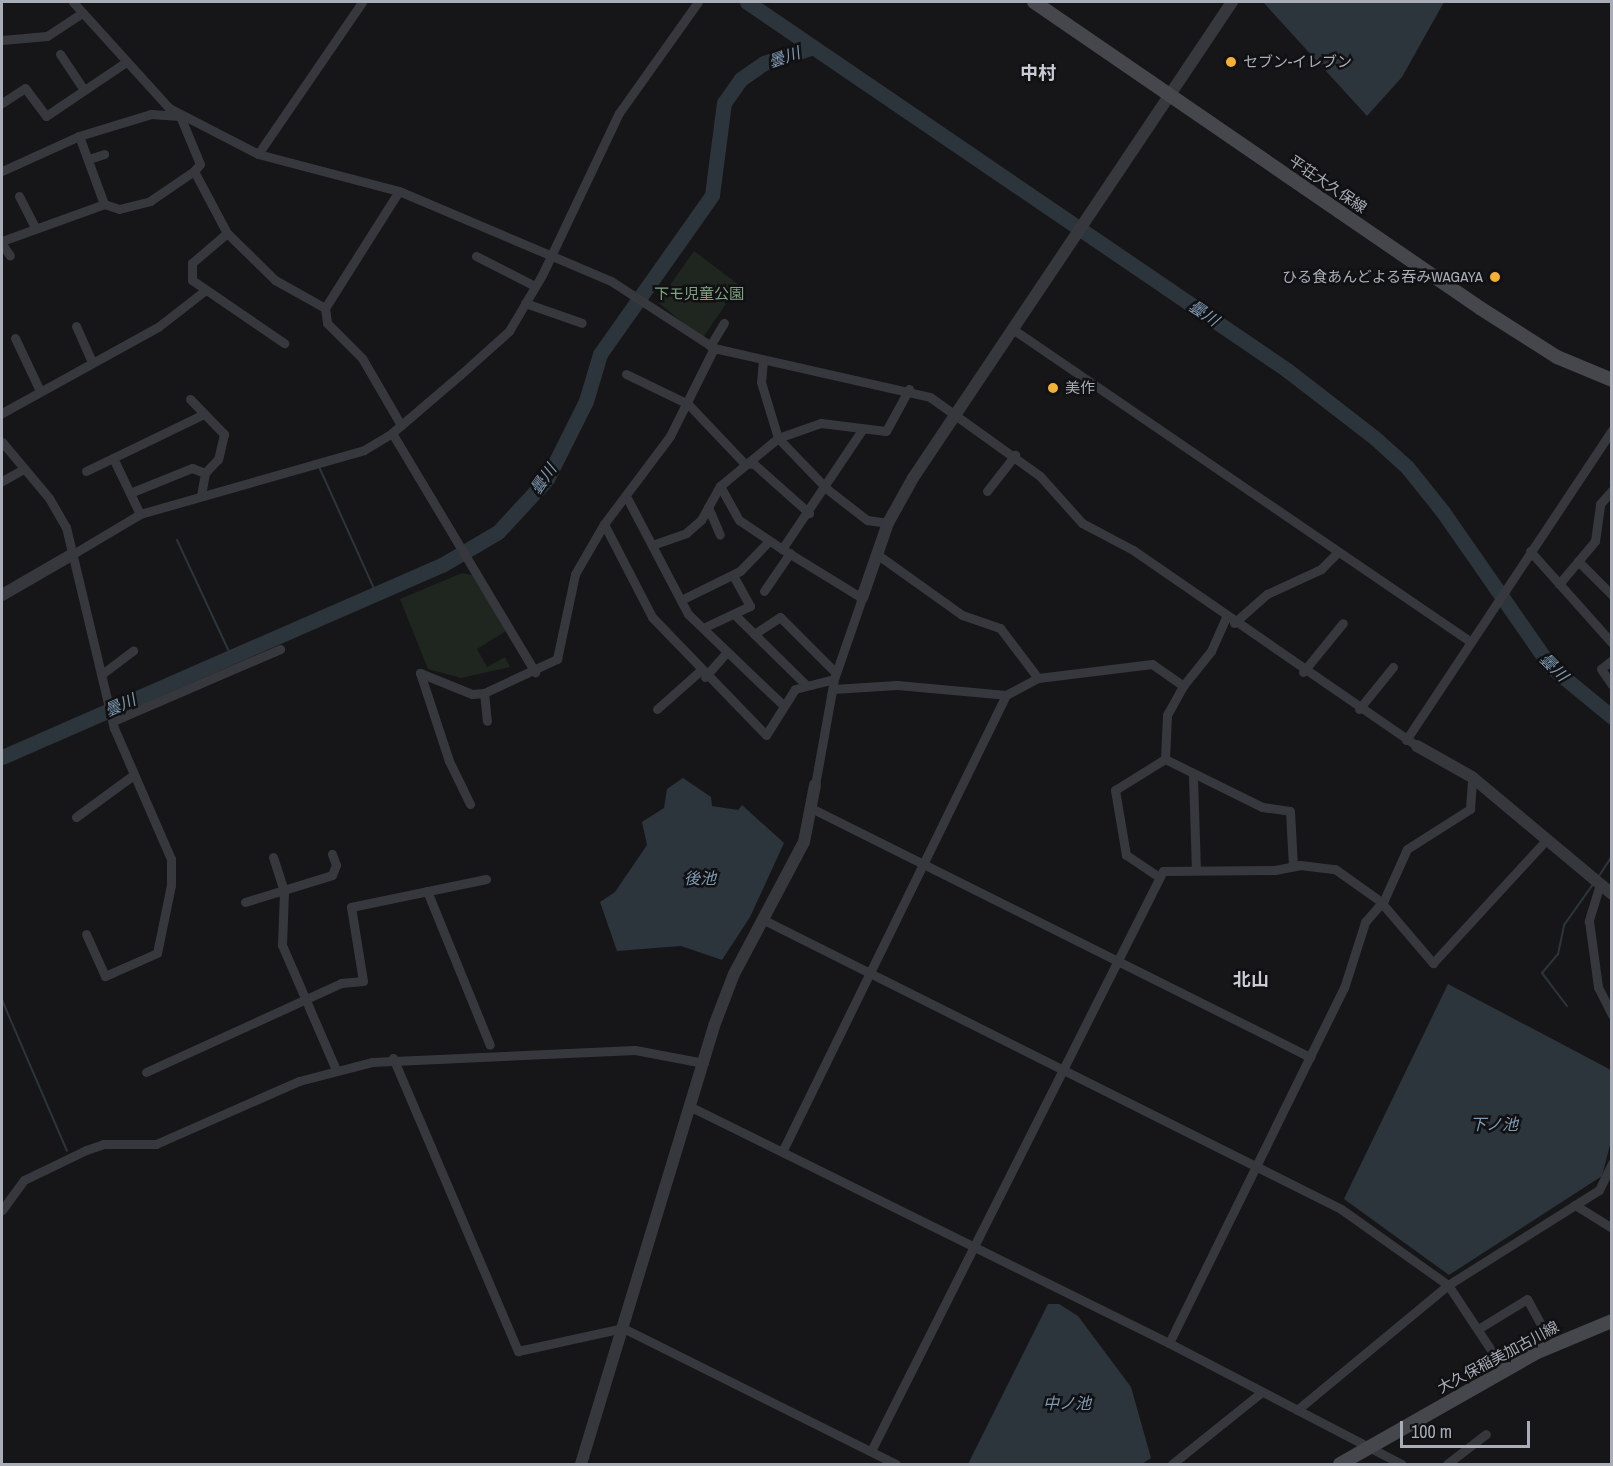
<!DOCTYPE html>
<html>
<head>
<meta charset="utf-8">
<style>
  body { margin:0 }
  #map { position:relative; width:1613px; height:1466px; overflow:hidden; background:#161618; font-family:"Archivo Narrow","Noto Sans JP",sans-serif }
  div>[style] { position:absolute }
  [style*='--x'] { left:calc(var(--x)*1px); top:calc(var(--y)*1px); width:calc(var(--w)*1px); rotate:calc(var(--a)*1deg) }
  .green>* { inset:0; background:#1e261f }
  .water>* { inset:0; background:#2c353c }
  .stream>* { height:2px; margin:-1px; padding:0 1px; transform-origin:1px; border-radius:1px; background:#2c353c }
  .river>* { height:15px; margin:-7.5px; padding:0 7.5px; transform-origin:7.5px; border-radius:7.5px; background:#2c353c }
  .minor>* { height:9px; margin:-4.5px; padding:0 4.5px; transform-origin:4.5px; border-radius:4.5px; background:#37383d }
  .tertiary>* { height:12px; margin:-6px; padding:0 6px; transform-origin:6px; border-radius:6px; background:#37383d }
  .secondary>* { height:14px; margin:-7px; padding:0 7px; transform-origin:7px; border-radius:7px; background:#45474d }
  .dots>* { width:16px; height:16px; translate:-50% -50%; box-sizing:border-box; border:3px solid #111113; border-radius:50% }
  span { translate:-50% -50%; white-space:nowrap; text-align:center; line-height:1.15; -webkit-text-stroke:5px #111113; paint-order:stroke }
  .poi-label { font-size:15px; color:#a8adb8 }
  .left { translate:0 -50%; text-align:left }
  .right { translate:-100% -50%; text-align:right }
  .street-label { font-size:15px; color:#a8adb8 }
  .park-label { font-size:15px; color:#7fa381 }
  .water-label { font-size:16px; color:#7f9bb3; font-style:italic }
  .quarter-label { font-size:18px; color:#c9ccd4; font-weight:700 }
  .frame { position:absolute; inset:0; border:3px solid #a8adb8; pointer-events:none }
  .scale { position:absolute; left:1400px; top:1421px; width:130px; height:27px; box-sizing:border-box; border:3px solid #a8adb8; border-top:0; padding-left:8px; font-size:18px; line-height:21px; white-space:nowrap; color:#a8adb8; -webkit-text-stroke:4px #111113; paint-order:stroke }
</style>
</head>
<body>
<div id="map">
  <div class="green">
    <i style="clip-path:polygon(694px 251px,739px 285px,702px 339px,658px 302px)"></i>
    <i style="clip-path:polygon(462px 573px,472px 575px,506px 631px,477px 649px,487px 667px,505px 657px,510px 667px,461px 678px,428px 669px,400px 599px)"></i>
  </div>
  <div class="water">
    <i style="clip-path:polygon(1263px 2px,1444px 2px,1402px 77px,1367px 116px)"></i>
    <i style="clip-path:polygon(683px 778px,711px 797px,712px 806px,738px 810px,742px 805px,784px 843px,750px 917px,722px 960px,681px 946px,617px 951px,600px 902px,615px 892px,647px 845px,642px 822px,664px 808px,667px 789px)"></i>
    <i style="clip-path:polygon(1448px 984px,1611px 1070px,1611px 1141px,1602px 1176px,1449px 1275px,1344px 1199px)"></i>
    <i style="clip-path:polygon(1048px 1304px,1059px 1304px,1078px 1316px,1131px 1387px,1151px 1458px,1142px 1464px,968px 1464px)"></i>
  </div>
  <div class="stream">
    <i style="--x:320;--y:469;--w:136;--a:65.7"></i>
    <i style="--x:177;--y:540;--w:128;--a:65"></i>
    <i style="--x:1599;--y:876;--w:24;--a:-57"></i>
    <i style="--x:2;--y:1000;--w:164;--a:66.7"></i>
    <i style="--x:1567;--y:1006;--w:41;--a:-127.1"></i>
    <i style="--x:1542;--y:973;--w:25;--a:-50"></i>
    <i style="--x:1558;--y:954;--w:30;--a:-78"></i>
    <i style="--x:1564;--y:925;--w:52;--a:-54.5"></i>
  </div>
  <div class="river">
    <i style="--x:747;--y:2;--w:653;--a:34.27"></i>
    <i style="--x:1287;--y:370;--w:111;--a:37.7"></i>
    <i style="--x:1375;--y:438;--w:43;--a:42.2"></i>
    <i style="--x:1407;--y:467;--w:58;--a:51.3"></i>
    <i style="--x:1443;--y:512;--w:188;--a:55.2"></i>
    <i style="--x:1550;--y:666;--w:80;--a:39.4"></i>
    <i style="--x:2;--y:757;--w:480;--a:-23.6"></i>
    <i style="--x:442;--y:565;--w:65;--a:-30.5"></i>
    <i style="--x:498;--y:532;--w:72;--a:-47.2"></i>
    <i style="--x:547;--y:479;--w:87;--a:-63.4"></i>
    <i style="--x:586;--y:401;--w:49;--a:-73.4"></i>
    <i style="--x:600;--y:354;--w:194;--a:-54.8"></i>
    <i style="--x:712;--y:195;--w:93;--a:-82.6"></i>
    <i style="--x:724;--y:103;--w:29;--a:-55"></i>
    <i style="--x:741;--y:79;--w:28;--a:-35"></i>
    <i style="--x:764;--y:63;--w:52;--a:-17.7"></i>
  </div>
  <div class="minor">
    <i style="--x:73;--y:2;--w:143;--a:47.8"></i>
    <i style="--x:169;--y:108;--w:100;--a:27.3"></i>
    <i style="--x:258;--y:154;--w:146;--a:14.7"></i>
    <i style="--x:399;--y:191;--w:230;--a:23"></i>
    <i style="--x:611;--y:281;--w:123;--a:33"></i>
    <i style="--x:714;--y:348;--w:221;--a:12.8"></i>
    <i style="--x:930;--y:397;--w:135;--a:35.7"></i>
    <i style="--x:1040;--y:476;--w:63;--a:48.2"></i>
    <i style="--x:1082;--y:523;--w:58;--a:27.9"></i>
    <i style="--x:1133;--y:550;--w:345;--a:34.6"></i>
    <i style="--x:2;--y:40;--w:45;--a:-5.1"></i>
    <i style="--x:47;--y:36;--w:42;--a:-33.3"></i>
    <i style="--x:60;--y:54;--w:43;--a:56.3"></i>
    <i style="--x:2;--y:103;--w:27;--a:-33"></i>
    <i style="--x:25;--y:88;--w:35;--a:53"></i>
    <i style="--x:46;--y:116;--w:97;--a:-34"></i>
    <i style="--x:79;--y:136;--w:72;--a:69.8"></i>
    <i style="--x:258;--y:154;--w:184;--a:-55.6"></i>
    <i style="--x:89;--y:159;--w:16;--a:-18"></i>
    <i style="--x:2;--y:171;--w:85;--a:-24.4"></i>
    <i style="--x:79;--y:136;--w:75;--a:-17"></i>
    <i style="--x:151;--y:114;--w:29;--a:4"></i>
    <i style="--x:194;--y:171;--w:70;--a:62"></i>
    <i style="--x:227;--y:233;--w:67;--a:44.4"></i>
    <i style="--x:275;--y:280;--w:57;--a:29.2"></i>
    <i style="--x:325;--y:308;--w:15;--a:82"></i>
    <i style="--x:327;--y:323;--w:49;--a:45"></i>
    <i style="--x:362;--y:358;--w:78;--a:59.8"></i>
    <i style="--x:19;--y:196;--w:36;--a:63"></i>
    <i style="--x:227;--y:233;--w:46;--a:139.4"></i>
    <i style="--x:192;--y:263;--w:17;--a:90"></i>
    <i style="--x:192;--y:280;--w:112;--a:34.4"></i>
    <i style="--x:2;--y:241;--w:109;--a:-19.9"></i>
    <i style="--x:104;--y:204;--w:16;--a:18"></i>
    <i style="--x:119;--y:209;--w:32;--a:-14"></i>
    <i style="--x:150;--y:201;--w:53;--a:-34.3"></i>
    <i style="--x:194;--y:171;--w:9;--a:-49"></i>
    <i style="--x:200;--y:164;--w:52;--a:-112.6"></i>
    <i style="--x:2;--y:244;--w:14;--a:56"></i>
    <i style="--x:476;--y:256;--w:66;--a:27"></i>
    <i style="--x:525;--y:303;--w:60;--a:19.3"></i>
    <i style="--x:325;--y:308;--w:138;--a:-57.7"></i>
    <i style="--x:76;--y:326;--w:39;--a:66"></i>
    <i style="--x:1011;--y:328;--w:557;--a:34.32"></i>
    <i style="--x:15;--y:338;--w:59;--a:64.7"></i>
    <i style="--x:710;--y:346;--w:27;--a:-59"></i>
    <i style="--x:763;--y:360;--w:22;--a:95"></i>
    <i style="--x:761;--y:382;--w:59;--a:73.1"></i>
    <i style="--x:778;--y:438;--w:71;--a:46.1"></i>
    <i style="--x:827;--y:489;--w:51;--a:37.8"></i>
    <i style="--x:867;--y:520;--w:21;--a:8"></i>
    <i style="--x:626;--y:374;--w:69;--a:25.8"></i>
    <i style="--x:688;--y:404;--w:81;--a:46.5"></i>
    <i style="--x:744;--y:463;--w:10;--a:6"></i>
    <i style="--x:754;--y:464;--w:74;--a:41.7"></i>
    <i style="--x:190;--y:399;--w:49;--a:45.8"></i>
    <i style="--x:224;--y:434;--w:26;--a:103"></i>
    <i style="--x:218;--y:459;--w:19;--a:133"></i>
    <i style="--x:205;--y:473;--w:23;--a:100"></i>
    <i style="--x:2;--y:413;--w:178;--a:-28.9"></i>
    <i style="--x:158;--y:327;--w:57;--a:-37.9"></i>
    <i style="--x:392;--y:433;--w:279;--a:59.1"></i>
    <i style="--x:2;--y:442;--w:73;--a:50"></i>
    <i style="--x:49;--y:498;--w:34;--a:60"></i>
    <i style="--x:66;--y:527;--w:207;--a:76.6"></i>
    <i style="--x:114;--y:728;--w:143;--a:66.5"></i>
    <i style="--x:171;--y:859;--w:26;--a:90"></i>
    <i style="--x:171;--y:885;--w:69;--a:101.6"></i>
    <i style="--x:157;--y:953;--w:57;--a:156.1"></i>
    <i style="--x:105;--y:976;--w:46;--a:-114.3"></i>
    <i style="--x:113;--y:458;--w:62;--a:64.3"></i>
    <i style="--x:86;--y:471;--w:131;--a:-25.8"></i>
    <i style="--x:2;--y:481;--w:25;--a:-29"></i>
    <i style="--x:720;--y:486;--w:39;--a:61"></i>
    <i style="--x:739;--y:520;--w:52;--a:34"></i>
    <i style="--x:987;--y:491;--w:46;--a:-52.1"></i>
    <i style="--x:130;--y:493;--w:67;--a:-22"></i>
    <i style="--x:192;--y:468;--w:14;--a:21"></i>
    <i style="--x:626;--y:496;--w:133;--a:62.3"></i>
    <i style="--x:688;--y:614;--w:132;--a:43.8"></i>
    <i style="--x:708;--y:507;--w:30;--a:67"></i>
    <i style="--x:604;--y:524;--w:105;--a:62.7"></i>
    <i style="--x:652;--y:617;--w:164;--a:46"></i>
    <i style="--x:766;--y:735;--w:54;--a:-57.8"></i>
    <i style="--x:795;--y:689;--w:40;--a:-14.4"></i>
    <i style="--x:652;--y:545;--w:36;--a:-19"></i>
    <i style="--x:686;--y:533;--w:20;--a:-41"></i>
    <i style="--x:701;--y:520;--w:39;--a:-61"></i>
    <i style="--x:720;--y:486;--w:75;--a:-39.6"></i>
    <i style="--x:778;--y:438;--w:46;--a:-19.2"></i>
    <i style="--x:821;--y:423;--w:65;--a:7"></i>
    <i style="--x:886;--y:431;--w:48;--a:-61.3"></i>
    <i style="--x:1530;--y:551;--w:123;--a:48.3"></i>
    <i style="--x:73;--y:554;--w:78;--a:-30.8"></i>
    <i style="--x:140;--y:514;--w:233;--a:-15.9"></i>
    <i style="--x:364;--y:450;--w:33;--a:-31"></i>
    <i style="--x:392;--y:433;--w:89;--a:-40.5"></i>
    <i style="--x:460;--y:375;--w:66;--a:-41.9"></i>
    <i style="--x:509;--y:331;--w:65;--a:-59.5"></i>
    <i style="--x:542;--y:275;--w:179;--a:-64.6"></i>
    <i style="--x:619;--y:113;--w:136;--a:-54.6"></i>
    <i style="--x:878;--y:555;--w:103;--a:35.5"></i>
    <i style="--x:962;--y:615;--w:40;--a:18.9"></i>
    <i style="--x:1000;--y:628;--w:63;--a:52.8"></i>
    <i style="--x:1578;--y:561;--w:48;--a:45"></i>
    <i style="--x:1559;--y:584;--w:56;--a:-50.1"></i>
    <i style="--x:1595;--y:541;--w:37;--a:-82"></i>
    <i style="--x:1600;--y:504;--w:18;--a:-49"></i>
    <i style="--x:764;--y:591;--w:46;--a:-55.6"></i>
    <i style="--x:681;--y:600;--w:66;--a:-26.2"></i>
    <i style="--x:740;--y:571;--w:39;--a:-46"></i>
    <i style="--x:734;--y:614;--w:101;--a:44.6"></i>
    <i style="--x:1234;--y:623;--w:44;--a:-41.3"></i>
    <i style="--x:1267;--y:594;--w:60;--a:-24.8"></i>
    <i style="--x:1321;--y:569;--w:23;--a:-45"></i>
    <i style="--x:703;--y:628;--w:52;--a:-25.1"></i>
    <i style="--x:750;--y:606;--w:35;--a:-119"></i>
    <i style="--x:754;--y:634;--w:31;--a:-33"></i>
    <i style="--x:780;--y:617;--w:79;--a:45"></i>
    <i style="--x:1612;--y:660;--w:14;--a:141"></i>
    <i style="--x:1601;--y:669;--w:19;--a:55"></i>
    <i style="--x:1303;--y:672;--w:63;--a:-50.8"></i>
    <i style="--x:102;--y:674;--w:39;--a:-37"></i>
    <i style="--x:705;--y:677;--w:33;--a:-49"></i>
    <i style="--x:833;--y:689;--w:64;--a:-3.6"></i>
    <i style="--x:897;--y:685;--w:109;--a:5.2"></i>
    <i style="--x:1006;--y:695;--w:36;--a:-28"></i>
    <i style="--x:1038;--y:678;--w:115;--a:-7"></i>
    <i style="--x:1152;--y:664;--w:38;--a:35"></i>
    <i style="--x:1183;--y:686;--w:45;--a:-51.3"></i>
    <i style="--x:1211;--y:651;--w:36;--a:-66"></i>
    <i style="--x:484;--y:693;--w:28;--a:84"></i>
    <i style="--x:657;--y:709;--w:57;--a:-41.5"></i>
    <i style="--x:1359;--y:709;--w:54;--a:-51"></i>
    <i style="--x:113;--y:721;--w:182;--a:-23.3"></i>
    <i style="--x:1406;--y:740;--w:372;--a:-56.4"></i>
    <i style="--x:1165;--y:759;--w:44;--a:-87.4"></i>
    <i style="--x:1167;--y:715;--w:33;--a:-61"></i>
    <i style="--x:1193;--y:776;--w:94;--a:88.2"></i>
    <i style="--x:815;--y:785;--w:108;--a:-79.8"></i>
    <i style="--x:834;--y:679;--w:86;--a:-70.9"></i>
    <i style="--x:862;--y:598;--w:94;--a:-148.5"></i>
    <i style="--x:782;--y:549;--w:143;--a:-56.1"></i>
    <i style="--x:470;--y:804;--w:48;--a:-116"></i>
    <i style="--x:449;--y:761;--w:93;--a:-108.2"></i>
    <i style="--x:420;--y:673;--w:56;--a:22"></i>
    <i style="--x:472;--y:694;--w:12;--a:-5"></i>
    <i style="--x:484;--y:693;--w:81;--a:-25"></i>
    <i style="--x:557;--y:659;--w:87;--a:-78"></i>
    <i style="--x:575;--y:574;--w:58;--a:-59.9"></i>
    <i style="--x:604;--y:524;--w:110;--a:-53.1"></i>
    <i style="--x:670;--y:436;--w:98;--a:-63.4"></i>
    <i style="--x:811;--y:808;--w:558;--a:26.52"></i>
    <i style="--x:76;--y:817;--w:69;--a:-36.2"></i>
    <i style="--x:273;--y:857;--w:36;--a:72"></i>
    <i style="--x:284;--y:891;--w:54;--a:92.1"></i>
    <i style="--x:282;--y:945;--w:136;--a:66.6"></i>
    <i style="--x:1159;--y:877;--w:40;--a:-146"></i>
    <i style="--x:1126;--y:855;--w:66;--a:-99.6"></i>
    <i style="--x:1115;--y:790;--w:59;--a:-31.8"></i>
    <i style="--x:1165;--y:759;--w:108;--a:26.3"></i>
    <i style="--x:1262;--y:807;--w:28;--a:8"></i>
    <i style="--x:1290;--y:811;--w:55;--a:86.9"></i>
    <i style="--x:1600;--y:884;--w:39;--a:107"></i>
    <i style="--x:1589;--y:921;--w:67;--a:82.2"></i>
    <i style="--x:1598;--y:987;--w:31;--a:63"></i>
    <i style="--x:427;--y:891;--w:166;--a:67.8"></i>
    <i style="--x:245;--y:902;--w:91;--a:-17.2"></i>
    <i style="--x:332;--y:875;--w:11;--a:-68"></i>
    <i style="--x:336;--y:865;--w:12;--a:-110"></i>
    <i style="--x:764;--y:920;--w:645;--a:26.6"></i>
    <i style="--x:1341;--y:1209;--w:131;--a:35.4"></i>
    <i style="--x:1448;--y:1285;--w:103;--a:56.5"></i>
    <i style="--x:393;--y:1058;--w:319;--a:66.9"></i>
    <i style="--x:518;--y:1351;--w:107;--a:-12.4"></i>
    <i style="--x:623;--y:1328;--w:305;--a:26.5"></i>
    <i style="--x:146;--y:1072;--w:214;--a:-24.5"></i>
    <i style="--x:341;--y:983;--w:22;--a:-5"></i>
    <i style="--x:363;--y:981;--w:75;--a:-99.2"></i>
    <i style="--x:351;--y:907;--w:138;--a:-11.7"></i>
    <i style="--x:691;--y:1107;--w:533;--a:26.28"></i>
    <i style="--x:1169;--y:1343;--w:262;--a:27.5"></i>
    <i style="--x:783;--y:1150;--w:507;--a:-63.89"></i>
    <i style="--x:1575;--y:1205;--w:44;--a:31.9"></i>
    <i style="--x:2;--y:1210;--w:37;--a:-54"></i>
    <i style="--x:24;--y:1180;--w:69;--a:-25.8"></i>
    <i style="--x:86;--y:1150;--w:18;--a:-19"></i>
    <i style="--x:103;--y:1144;--w:53;--a:0"></i>
    <i style="--x:156;--y:1144;--w:156;--a:-23.8"></i>
    <i style="--x:299;--y:1081;--w:75;--a:-14.6"></i>
    <i style="--x:372;--y:1062;--w:263;--a:-2.6"></i>
    <i style="--x:635;--y:1050;--w:70;--a:10.7"></i>
    <i style="--x:1478;--y:1329;--w:57;--a:-31.5"></i>
    <i style="--x:1527;--y:1299;--w:52;--a:61.5"></i>
    <i style="--x:1169;--y:1343;--w:396;--a:-63.8"></i>
    <i style="--x:1344;--y:988;--w:69;--a:-72.3"></i>
    <i style="--x:1365;--y:922;--w:29;--a:-49"></i>
    <i style="--x:1384;--y:900;--w:56;--a:-65.7"></i>
    <i style="--x:1407;--y:849;--w:75;--a:-32.4"></i>
    <i style="--x:1470;--y:809;--w:32;--a:-86"></i>
    <i style="--x:1297;--y:1410;--w:196;--a:-39.6"></i>
    <i style="--x:1448;--y:1285;--w:178;--a:-32.2"></i>
    <i style="--x:1599;--y:1190;--w:30;--a:-64"></i>
    <i style="--x:871;--y:1451;--w:649;--a:-63.28"></i>
    <i style="--x:1163;--y:871;--w:112;--a:-0.5"></i>
    <i style="--x:1275;--y:870;--w:25;--a:-11"></i>
    <i style="--x:1300;--y:865;--w:35;--a:7"></i>
    <i style="--x:1335;--y:869;--w:55;--a:35.4"></i>
    <i style="--x:1380;--y:901;--w:82;--a:49.5"></i>
    <i style="--x:1433;--y:963;--w:168;--a:-47.4"></i>
    <i style="--x:1172;--y:1464;--w:115;--a:-38.7"></i>
    <i style="--x:1447;--y:1464;--w:49;--a:-37.6"></i>
  </div>
  <div class="tertiary">
    <i style="--x:2;--y:595;--w:82;--a:-30"></i>
    <i style="--x:862;--y:598;--w:79;--a:-70.9"></i>
    <i style="--x:888;--y:523;--w:51;--a:-60.9"></i>
    <i style="--x:913;--y:478;--w:573;--a:-56.17"></i>
    <i style="--x:1417;--y:746;--w:63;--a:29.4"></i>
    <i style="--x:1472;--y:777;--w:182;--a:39.9"></i>
    <i style="--x:581;--y:1464;--w:458;--a:-73.1"></i>
    <i style="--x:714;--y:1026;--w:56;--a:-69"></i>
    <i style="--x:734;--y:974;--w:149;--a:-62.1"></i>
    <i style="--x:804;--y:842;--w:58;--a:-79.1"></i>
  </div>
  <div class="secondary">
    <i style="--x:1034;--y:2;--w:541;--a:34.45"></i>
    <i style="--x:1480;--y:308;--w:91;--a:32.5"></i>
    <i style="--x:1557;--y:357;--w:60;--a:22.7"></i>
    <i style="--x:1340;--y:1464;--w:224;--a:-29.6"></i>
    <i style="--x:1535;--y:1353;--w:83;--a:-22.6"></i>
  </div>
  <div class="dots">
    <i style="left:1231px;top:62px;background:#f2b134"></i>
    <i style="left:1495px;top:277px;background:#f2b134"></i>
    <i style="left:1053px;top:388px;background:#f2b134"></i>
  </div>
  <div class="poi-label">
    <span class="left" style="left:1243px;top:62px">セブン-イレブン</span>
    <span class="right" style="left:1483px;top:277px">ひる食あんどよる吞みWAGAYA</span>
    <span class="left" style="left:1065px;top:388px">美作</span>
  </div>
  <div class="street-label">
    <span style="left:1328px;top:184px;rotate:34deg">平荘大久保線</span>
    <span style="left:1498px;top:1357px;rotate:-28deg">大久保稲美加古川線</span>
  </div>
  <div class="park-label">
    <span style="left:699px;top:294px">下モ児童公園</span>
  </div>
  <div class="water-label">
    <span style="left:784px;top:57px;rotate:-19deg">曇川</span>
    <span style="left:1204px;top:313px;rotate:34deg">曇川</span>
    <span style="left:543px;top:479px;rotate:-55deg">曇川</span>
    <span style="left:1554px;top:667px;rotate:45deg">曇川</span>
    <span style="left:120px;top:705px;rotate:-24deg">曇川</span>
    <span style="left:700px;top:878px">後池</span>
    <span style="left:1494px;top:1124px">下ノ池</span>
    <span style="left:1067px;top:1403px">中ノ池</span>
  </div>
  <div class="quarter-label">
    <span style="left:1038px;top:73px">中村</span>
    <span style="left:1251px;top:980px">北山</span>
  </div>
  <div class="frame"></div>
  <div class="scale">100 m</div>
</div>
</body>
</html>
